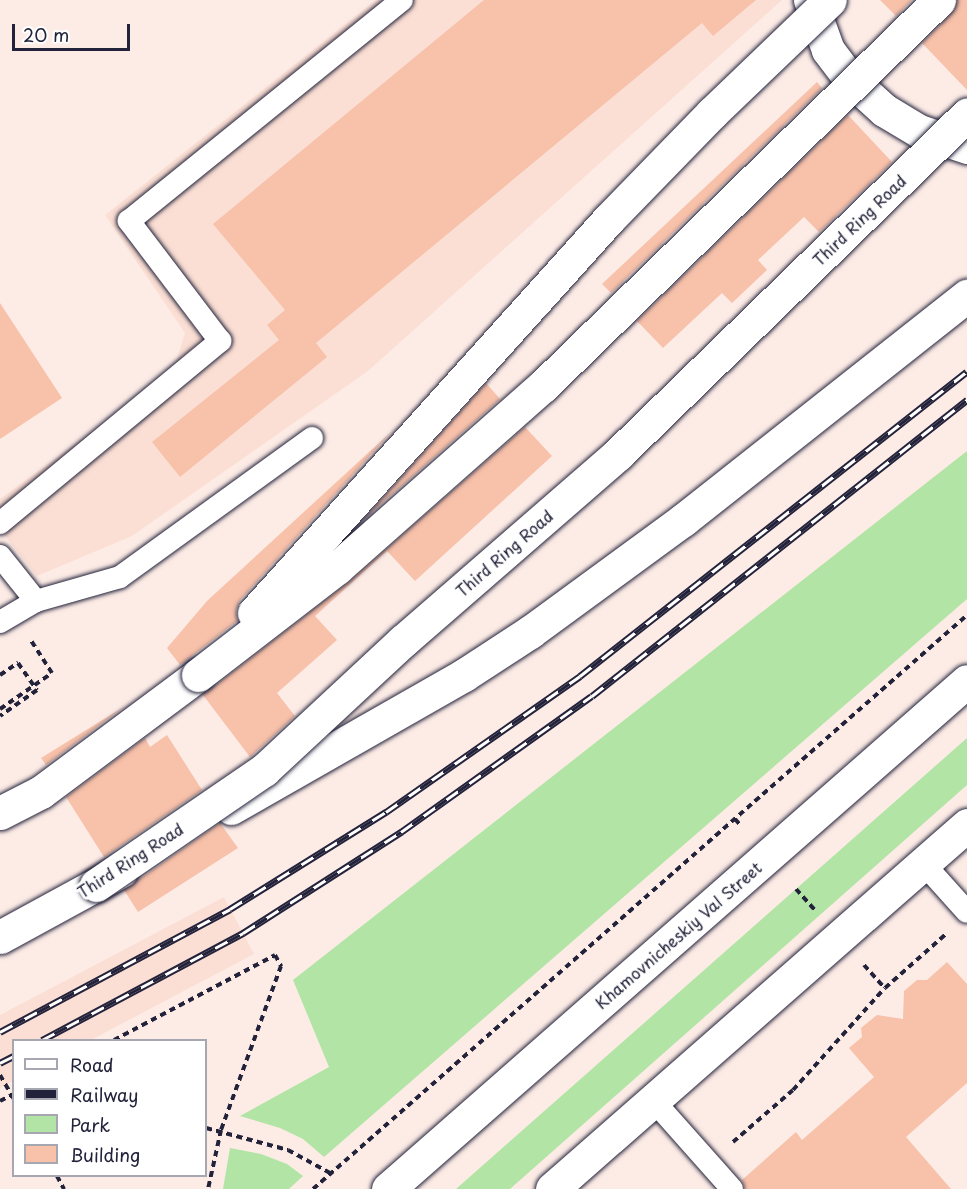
<!DOCTYPE html>
<html>
<head>
<meta charset="utf-8">
<style>
  body { margin:0 }
  #map { position:relative; width:967px; height:1189px; overflow:hidden; background:#fdece6; font-family:"Playpen Sans",sans-serif }
  div>[style] { position:absolute }
  [style*='--x'] { left:calc(var(--x)*1px); top:calc(var(--y)*1px); width:calc(var(--w)*1px); rotate:calc(var(--a)*1deg) }
  .built>* { inset:0; background:#fbdfd4 }
  .green>* { inset:0; background:#b1e4a5 }
  .building>* { inset:0; background:#f7c1aa }
  .path>* { height:4px; margin-top:-2px; transform-origin:0; background:repeating-linear-gradient(90deg,#22223b 0 6px,transparent 0 10.5px) }
  .roads { filter:drop-shadow(0 0 2px #22223b) drop-shadow(0 0 2px #22223b) }
  .service>* { height:22px; margin:-11px; padding:0 11px; transform-origin:11px; border-radius:11px; background:#fff }
  .secondary>* { height:33px; margin:-16.5px; padding:0 16.5px; transform-origin:16.5px; border-radius:16.5px; background:#fff }
  .primary>* { height:33px; margin:-16.5px; padding:0 16.5px; transform-origin:16.5px; border-radius:16.5px; background:#fff }
  .rail>* { height:7px; margin-top:-3.5px; transform-origin:0; background:repeating-linear-gradient(90deg,#fff 0 14px,#22223b 0 28px); box-sizing:border-box; border-block:2px solid #22223b }
  .path-bridge>* { height:4px; margin-top:-2px; transform-origin:0; background:repeating-linear-gradient(90deg,#22223b 0 6px,transparent 0 10.5px) }
  .bridges { filter:drop-shadow(0 0 2px #22223b) drop-shadow(0 0 2px #22223b) }
  .primary-bridge>* { height:33px; margin:-16.5px; padding:0 16.5px; transform-origin:16.5px; border-radius:16.5px; background:#fff }
  span { translate:-50% -50%; white-space:nowrap; text-align:center; line-height:1.15; -webkit-text-stroke:6px #fff; paint-order:stroke }
  .street-label { font-size:16px; color:#22223b }
  .legend { position:absolute; left:12px; top:1039px; width:195px; height:138px; box-sizing:border-box; background:#fff; border:2px solid #a7a7b1; margin:0; padding:8px 10px; list-style:none; font-size:18px; color:#22223b }
  .legend li { display:flex; align-items:center; gap:12px; height:30px }
  .legend b { width:30px; border:2px solid #a7a7b1 }
  .scale { position:absolute; left:12px; top:24px; width:118px; height:27px; box-sizing:border-box; border:3px solid #22223b; border-top:0; padding-left:8px; font-size:18px; line-height:21px; white-space:nowrap; color:#22223b; -webkit-text-stroke:4px #fff; paint-order:stroke }
</style>
</head>
<body>
<div id="map">
  <div class="built">
    <i style="clip-path:polygon(376px 0,782px 0,368px 371px,132px 536px,37px 576px,0 530px,0 499px,173px 372px,185px 333px,105px 215px)"></i>
    <i style="clip-path:polygon(224px 897px,254px 954px,91px 1040px,14px 1040px,13px 1081px,0 1088px,0 1015px)"></i>
  </div>
  <div class="green">
    <i style="clip-path:polygon(967px 451px,967px 599px,324px 1157px,303px 1139px,280px 1128px,240px 1116px,329px 1067px,293px 980px)"></i>
    <i style="clip-path:polygon(967px 738px,967px 785px,510px 1189px,456px 1189px)"></i>
    <i style="clip-path:polygon(230px 1148px,261px 1154px,287px 1164px,303px 1176px,289px 1189px,223px 1189px)"></i>
  </div>
  <div class="building">
    <i style="clip-path:polygon(484px 0,756px 0,713px 36px,702px 23px,316px 343px,327px 357px,180px 477px,152px 442px,279px 340px,267px 325px,285px 310px,213px 224px)"></i>
    <i style="clip-path:polygon(880px 0,912px 0,896px 16px)"></i>
    <i style="clip-path:polygon(957px 0,967px 0,967px 90px,922px 43px,952px 13px)"></i>
    <i style="clip-path:polygon(817px 82px,822px 88px,611px 293px,602px 284px)"></i>
    <i style="clip-path:polygon(848px 115px,892px 162px,819px 232px,804px 217px,758px 260px,767px 270px,732px 303px,722px 293px,663px 348px,637px 321px)"></i>
    <i style="clip-path:polygon(0 303px,62px 398px,0 439px)"></i>
    <i style="clip-path:polygon(486px 383px,500px 399px,363px 520px)"></i>
    <i style="clip-path:polygon(525px 427px,552px 456px,415px 581px,387px 551px,315px 616px,337px 640px,277px 693px,295px 716px,250px 757px,203px 695px,349px 582px)"></i>
    <i style="clip-path:polygon(392px 431px,240px 600px,236px 610px,237px 621px,180px 665px,167px 648px,207px 601px)"></i>
    <i style="clip-path:polygon(125px 706px,46px 765px,41px 758px)"></i>
    <i style="clip-path:polygon(167px 735px,202px 790px,104px 857px,66px 797px,145px 738px,150px 747px)"></i>
    <i style="clip-path:polygon(220px 823px,238px 848px,138px 912px,124px 890px)"></i>
    <i style="clip-path:polygon(947px 962px,967px 984px,967px 1083px,906px 1137px,951px 1189px,745px 1189px,742px 1180px,796px 1132px,802px 1140px,874px 1077px,849px 1048px,862px 1037px,861px 1028px,877px 1015px,903px 1019px,904px 991px,917px 980px,927px 980px)"></i>
  </div>
  <div class="path">
    <i style="--x:0;--y:675;--w:22;--a:-34"></i>
    <i style="--x:18;--y:663;--w:33;--a:55"></i>
    <i style="--x:37;--y:690;--w:45;--a:144.9"></i>
    <i style="--x:0;--y:709;--w:63;--a:-34.7"></i>
    <i style="--x:52;--y:673;--w:40;--a:-122.9"></i>
    <i style="--x:735;--y:819;--w:9;--a:49"></i>
    <i style="--x:796;--y:889;--w:30;--a:48"></i>
    <i style="--x:864;--y:965;--w:31;--a:48"></i>
    <i style="--x:114;--y:1040;--w:182;--a:-27.8"></i>
    <i style="--x:275;--y:955;--w:13;--a:61"></i>
    <i style="--x:281;--y:966;--w:175;--a:110.1"></i>
    <i style="--x:221;--y:1130;--w:60;--a:102.4"></i>
    <i style="--x:0;--y:1075;--w:28;--a:60"></i>
    <i style="--x:206;--y:1128;--w:85;--a:15"></i>
    <i style="--x:288;--y:1150;--w:48;--a:28.7"></i>
    <i style="--x:733;--y:1142;--w:79;--a:-40.9"></i>
    <i style="--x:793;--y:1090;--w:137;--a:-48"></i>
    <i style="--x:885;--y:988;--w:81;--a:-41.5"></i>
    <i style="--x:57;--y:1176;--w:15;--a:62"></i>
    <i style="--x:313;--y:1189;--w:870;--a:-41.27"></i>
  </div>
  <div class="roads">
    <div class="service">
      <i style="--x:0;--y:523;--w:286;--a:-39.6"></i>
      <i style="--x:220;--y:341;--w:151;--a:-127.2"></i>
      <i style="--x:129;--y:221;--w:351;--a:-39"></i>
      <i style="--x:0;--y:556;--w:58;--a:51.3"></i>
      <i style="--x:0;--y:622;--w:42;--a:-30.3"></i>
      <i style="--x:36;--y:601;--w:87;--a:-15.9"></i>
      <i style="--x:120;--y:577;--w:237;--a:-35.9"></i>
      <i style="--x:924;--y:864;--w:64;--a:48.1"></i>
      <i style="--x:653;--y:1100;--w:119;--a:48.4"></i>
    </div>
    <div class="secondary">
      <i style="--x:388;--y:1189;--w:770;--a:-41.26"></i>
      <i style="--x:552;--y:1189;--w:552;--a:-41.25"></i>
    </div>
    <div class="primary">
      <i style="--x:810;--y:0;--w:53;--a:70.2"></i>
      <i style="--x:828;--y:50;--w:38;--a:53"></i>
      <i style="--x:851;--y:80;--w:45;--a:42.3"></i>
      <i style="--x:884;--y:110;--w:41;--a:31"></i>
      <i style="--x:919;--y:131;--w:51;--a:18.4"></i>
      <i style="--x:231;--y:808;--w:268;--a:-29.7"></i>
      <i style="--x:464;--y:675;--w:79;--a:-33.1"></i>
      <i style="--x:530;--y:632;--w:190;--a:-36.2"></i>
      <i style="--x:683;--y:520;--w:362;--a:-38.3"></i>
      <i style="--x:0;--y:813;--w:46;--a:-27.1"></i>
      <i style="--x:41;--y:792;--w:196;--a:-36.7"></i>
      <i style="--x:0;--y:937;--w:138;--a:-28.6"></i>
    </div>
  </div>
  <div class="rail">
    <i style="--x:0;--y:1032;--w:261;--a:-28.1"></i>
    <i style="--x:230;--y:909;--w:184;--a:-31.9"></i>
    <i style="--x:386;--y:812;--w:237;--a:-35"></i>
    <i style="--x:580;--y:676;--w:492;--a:-38.2"></i>
    <i style="--x:42;--y:1040;--w:228;--a:-28"></i>
    <i style="--x:243;--y:933;--w:188;--a:-32.6"></i>
    <i style="--x:401;--y:832;--w:234;--a:-35.5"></i>
    <i style="--x:592;--y:696;--w:478;--a:-38.3"></i>
    <i style="--x:0;--y:1063;--w:16;--a:-27"></i>
  </div>
  <div class="path-bridge">
    <i style="--x:0;--y:1101;--w:16;--a:-27"></i>
  </div>
  <div class="bridges">
    <div class="primary-bridge">
      <i style="--x:254;--y:613;--w:529;--a:-47.99"></i>
      <i style="--x:608;--y:220;--w:149;--a:-45.8"></i>
      <i style="--x:712;--y:113;--w:163;--a:-43.8"></i>
      <i style="--x:198;--y:675;--w:175;--a:-37.6"></i>
      <i style="--x:337;--y:568;--w:275;--a:-41.5"></i>
      <i style="--x:543;--y:386;--w:553;--a:-44.27"></i>
      <i style="--x:96;--y:885;--w:204;--a:-34.4"></i>
      <i style="--x:264;--y:770;--w:190;--a:-42.9"></i>
      <i style="--x:403;--y:641;--w:285;--a:-41"></i>
      <i style="--x:618;--y:454;--w:487;--a:-44.2"></i>
    </div>
  </div>
  <div class="street-label">
    <span style="left:859px;top:220px;rotate:-44deg">Third Ring Road</span>
    <span style="left:504px;top:553px;rotate:-41deg">Third Ring Road</span>
    <span style="left:130px;top:860px;rotate:-33deg">Third Ring Road</span>
    <span style="left:678px;top:935px;rotate:-41deg">Khamovnicheskiy Val Street</span>
  </div>
  <ul class="legend">
  <li><b style="height:8px;background:#fff"></b>Road</li>
  <li><b style="height:8px;background:#22223b"></b>Railway</li>
  <li><b style="height:16px;background:#b1e4a5"></b>Park</li>
  <li><b style="height:16px;background:#f7c1aa"></b>Building</li>
  </ul>
  <div class="scale">20 m</div>
</div>
</body>
</html>
